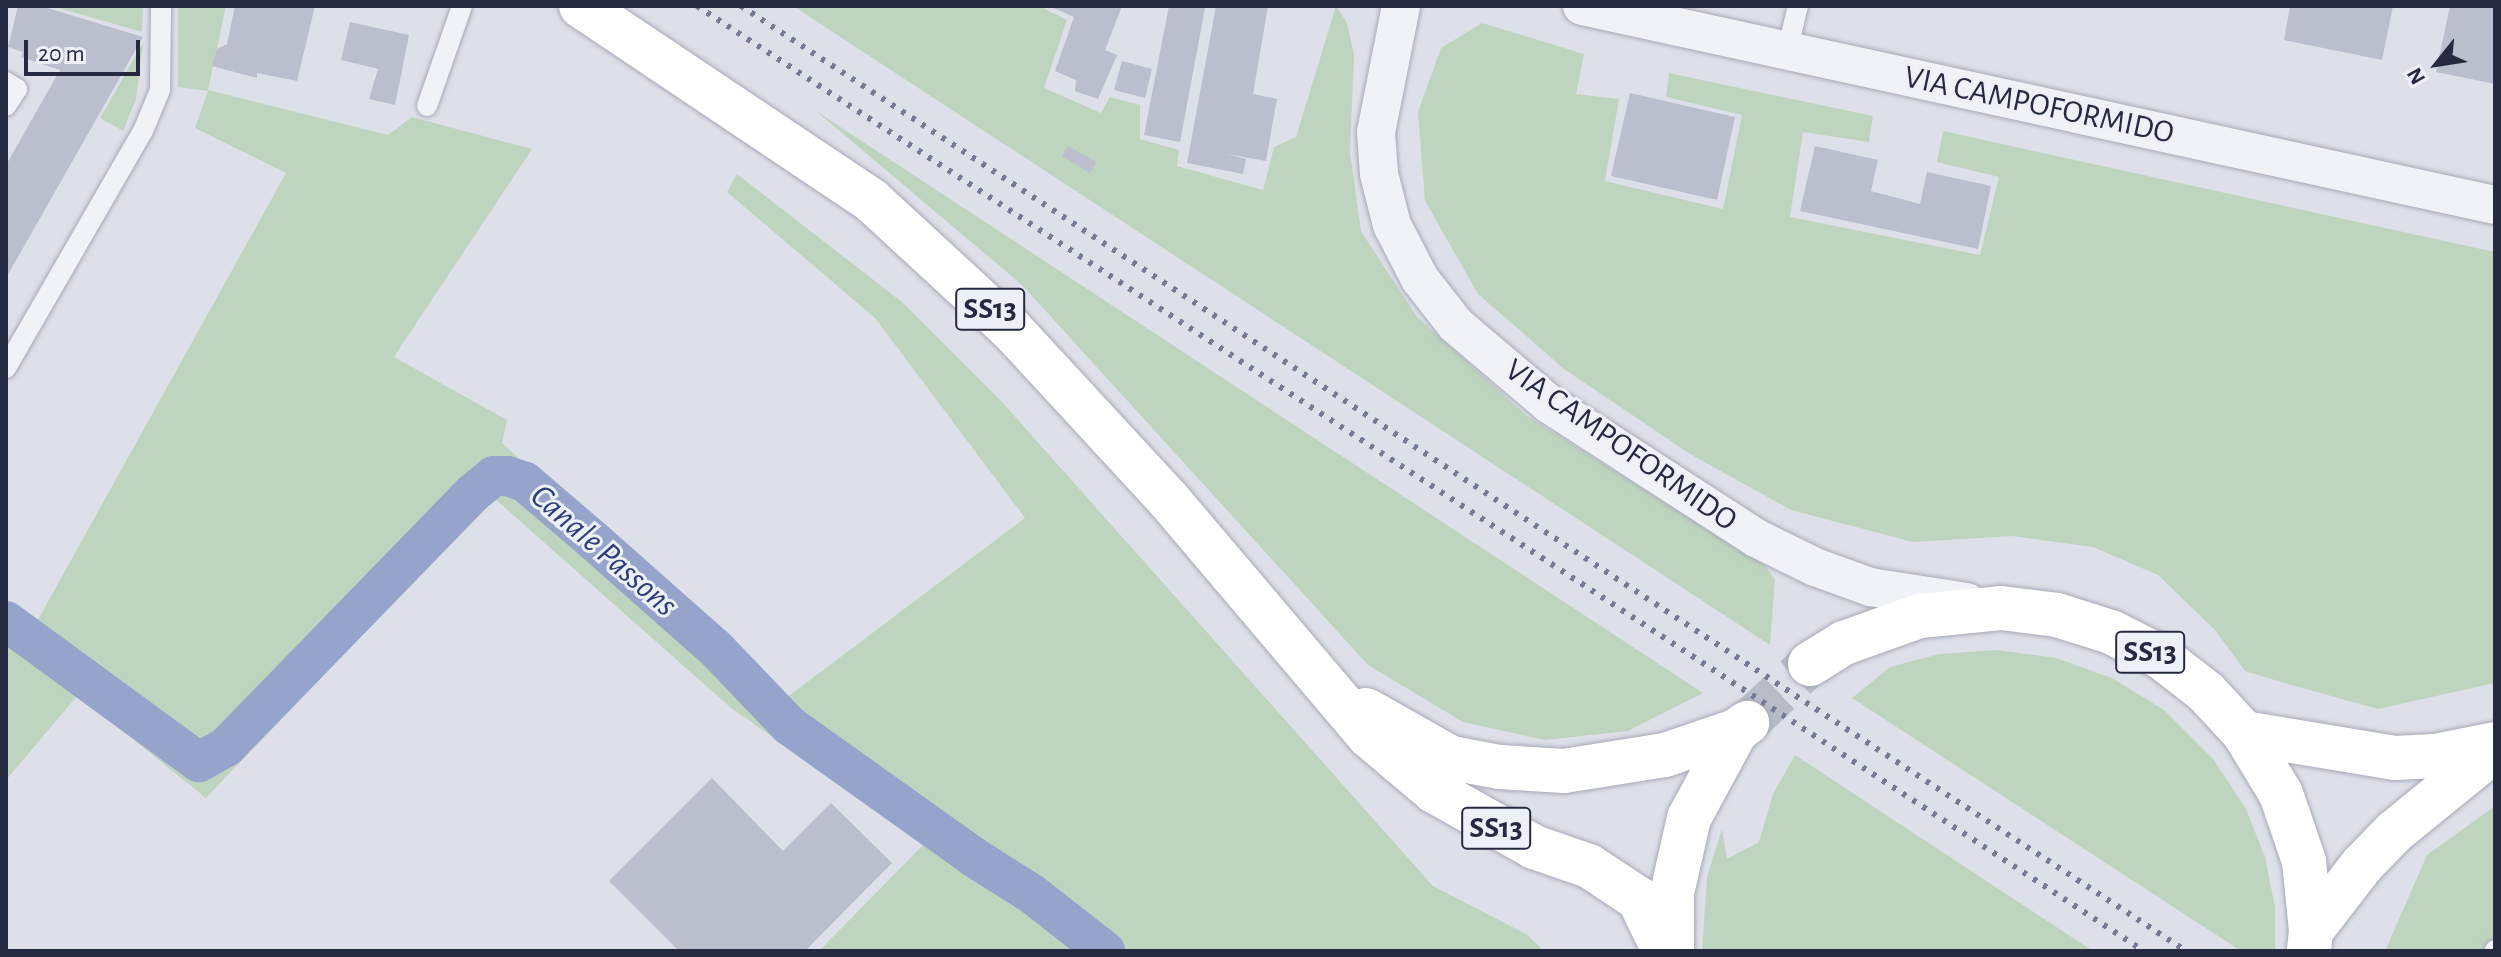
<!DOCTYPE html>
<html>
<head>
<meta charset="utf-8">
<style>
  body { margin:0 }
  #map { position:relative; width:2501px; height:957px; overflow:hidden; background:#dee0e9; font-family:"Alegreya Sans",sans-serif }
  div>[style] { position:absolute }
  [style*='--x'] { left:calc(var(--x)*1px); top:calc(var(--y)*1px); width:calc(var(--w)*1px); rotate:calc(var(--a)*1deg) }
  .green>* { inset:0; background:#bfd4bf }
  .canal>* { height:40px; margin:-20px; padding:0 20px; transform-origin:20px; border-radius:20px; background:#96a4cc }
  .building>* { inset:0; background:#bbbecc }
  .primary-tunnel>* { height:44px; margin-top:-22px; transform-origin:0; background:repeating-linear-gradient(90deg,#b9bcc7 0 44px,transparent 0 66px) }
  .roads { filter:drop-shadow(0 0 2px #a7a9b7) drop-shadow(0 0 2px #a7a9b7) }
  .lane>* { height:20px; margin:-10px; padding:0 10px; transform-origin:10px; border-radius:10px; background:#f1f2f7 }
  .street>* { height:38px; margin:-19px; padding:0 19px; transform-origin:19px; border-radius:19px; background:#f1f2f7 }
  .primary>* { height:44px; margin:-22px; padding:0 22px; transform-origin:22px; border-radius:22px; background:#fff }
  .rail>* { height:6px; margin-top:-3px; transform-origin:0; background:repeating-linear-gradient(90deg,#767b94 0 4px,transparent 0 12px) }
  span { translate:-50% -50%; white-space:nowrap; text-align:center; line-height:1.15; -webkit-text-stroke:6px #eef0f7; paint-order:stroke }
  .shield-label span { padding:2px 6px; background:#eef0f7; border:2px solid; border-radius:6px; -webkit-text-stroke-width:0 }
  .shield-label { font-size:30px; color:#262a41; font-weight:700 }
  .street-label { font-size:32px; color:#262a41 }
  .water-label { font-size:34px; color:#2d3d79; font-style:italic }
  .frame { position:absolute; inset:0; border:8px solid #262a41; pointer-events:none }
  .north { position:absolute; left:2397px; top:24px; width:80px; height:80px; -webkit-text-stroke:6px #eef0f7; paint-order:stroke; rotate:240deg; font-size:22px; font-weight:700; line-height:32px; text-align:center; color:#262a41 }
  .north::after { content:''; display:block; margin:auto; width:28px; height:36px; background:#262a41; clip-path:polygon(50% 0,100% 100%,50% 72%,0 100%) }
  .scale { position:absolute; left:24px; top:40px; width:116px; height:36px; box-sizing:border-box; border:4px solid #262a41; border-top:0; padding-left:10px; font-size:24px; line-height:28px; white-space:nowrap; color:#262a41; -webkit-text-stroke:6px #eef0f7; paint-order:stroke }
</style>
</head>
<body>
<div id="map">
  <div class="green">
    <i style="clip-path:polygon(52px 6px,143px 6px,142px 32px)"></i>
    <i style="clip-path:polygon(178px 6px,226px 6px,208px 90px,388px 135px,412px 117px,532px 149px,394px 357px,507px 420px,502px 443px,786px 698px,1025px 518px,875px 318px,727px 192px,737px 174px,902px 302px,1002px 402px,1433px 886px,1526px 934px,1544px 951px,819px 951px,925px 843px,731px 708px,494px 498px,206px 798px,78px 695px,6px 780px,6px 605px,35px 625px,286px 173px,195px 128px,208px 91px,178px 87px)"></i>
    <i style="clip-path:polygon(793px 6px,1039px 6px,1067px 20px,1044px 88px,1101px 113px,1110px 97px,1140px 105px,1140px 139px,1179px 150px,1177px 166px,1263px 190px,1274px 147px,1296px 137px,1336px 6px,1347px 23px,1354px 55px,1350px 152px,1361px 231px,1417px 317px,1527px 416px,1764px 565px,1775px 579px,1770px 645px)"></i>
    <i style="clip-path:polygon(1482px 23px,1584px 54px,1576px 94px,1619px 99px,1605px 181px,1723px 209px,1742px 115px,1666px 97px,1669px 73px,1873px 116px,1869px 142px,1803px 132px,1790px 217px,1980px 255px,1999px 177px,1937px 162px,1943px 131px,2495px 252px,2495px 683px,2378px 709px,2281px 682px,2245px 671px,2215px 630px,2158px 575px,2093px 547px,2012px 536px,1913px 542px,1791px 510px,1690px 454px,1564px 369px,1478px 294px,1425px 201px,1418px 112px,1441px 48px)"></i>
    <i style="clip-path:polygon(143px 43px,136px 99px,123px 131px,100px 118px)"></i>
    <i style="clip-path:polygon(816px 111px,1703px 693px,1628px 731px,1545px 740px,1463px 722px,1368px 665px,1022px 285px)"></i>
    <i style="clip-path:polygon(1996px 650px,2056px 658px,2112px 678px,2164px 710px,2214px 760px,2246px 809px,2265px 857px,2275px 907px,2275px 951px,2241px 951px,1852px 698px,1890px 667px,1939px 654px)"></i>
    <i style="clip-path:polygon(1795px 755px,2093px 951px,1702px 951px,1707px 877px,1722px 829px,1727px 859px,1759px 842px,1773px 794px)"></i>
    <i style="clip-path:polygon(2495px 806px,2495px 951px,2385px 951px,2427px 855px)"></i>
  </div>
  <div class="canal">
    <i style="--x:6;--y:621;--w:239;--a:36.2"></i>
    <i style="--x:199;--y:762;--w:31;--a:-29"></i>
    <i style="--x:226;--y:747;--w:354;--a:-45.8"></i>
    <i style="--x:473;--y:493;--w:27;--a:-39"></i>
    <i style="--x:494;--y:476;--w:13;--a:0"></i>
    <i style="--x:507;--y:476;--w:19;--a:18"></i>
    <i style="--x:525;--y:482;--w:91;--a:40.5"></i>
    <i style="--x:594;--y:541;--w:164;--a:41.5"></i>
    <i style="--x:717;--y:650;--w:105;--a:46.2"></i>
    <i style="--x:790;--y:726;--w:224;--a:35.5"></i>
    <i style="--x:972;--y:856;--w:71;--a:32.3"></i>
    <i style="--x:1032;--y:894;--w:93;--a:38"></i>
  </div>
  <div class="building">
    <i style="clip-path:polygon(18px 6px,41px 6px,143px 37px,6px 278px,6px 165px,60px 70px,21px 57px,23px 52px,8px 47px)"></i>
    <i style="clip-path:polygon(235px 6px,315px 6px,297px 81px,257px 73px,257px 78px,212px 66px,217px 49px,227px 44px)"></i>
    <i style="clip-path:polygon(1049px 6px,1122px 6px,1105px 50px,1117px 55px,1098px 99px,1075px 91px,1076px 80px,1055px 71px,1074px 17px)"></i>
    <i style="clip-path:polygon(1169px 6px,1205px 8px,1180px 142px,1144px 135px)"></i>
    <i style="clip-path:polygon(1216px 6px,1268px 6px,1253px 94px,1277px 99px,1266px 161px,1227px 154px,1246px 159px,1243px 174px,1187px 163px)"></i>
    <i style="clip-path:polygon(2290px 6px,2393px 6px,2382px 60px,2284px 40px)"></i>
    <i style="clip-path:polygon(2450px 6px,2495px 6px,2495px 84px,2436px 72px)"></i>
    <i style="clip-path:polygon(350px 22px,409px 35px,395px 105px,369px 99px,378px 69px,341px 60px)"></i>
    <i style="clip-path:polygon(1122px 61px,1152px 69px,1145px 98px,1114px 90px)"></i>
    <i style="clip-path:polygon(1630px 93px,1735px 117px,1717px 200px,1611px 176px)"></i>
    <i style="clip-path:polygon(1068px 146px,1096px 162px,1090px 173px,1062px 156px)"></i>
    <i style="clip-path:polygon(1815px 146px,1878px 160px,1871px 191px,1920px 204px,1927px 172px,1991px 186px,1978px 249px,1800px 211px)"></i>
    <i style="clip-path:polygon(712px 778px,783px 851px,831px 803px,892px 863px,805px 951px,679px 951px,609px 881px)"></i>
  </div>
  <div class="primary-tunnel">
    <i style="--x:1747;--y:723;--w:86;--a:-43.1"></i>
  </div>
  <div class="roads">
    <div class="lane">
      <i style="--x:1787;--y:51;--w:46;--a:-76.3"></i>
      <i style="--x:6;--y:82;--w:13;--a:32"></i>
      <i style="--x:17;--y:89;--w:20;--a:123"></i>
      <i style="--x:427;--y:106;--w:106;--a:-70.7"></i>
      <i style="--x:6;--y:368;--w:274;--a:-60"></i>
      <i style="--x:143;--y:131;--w:44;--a:-67.5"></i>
      <i style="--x:160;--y:90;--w:84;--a:-89.3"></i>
      <i style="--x:2495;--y:951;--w:1;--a:-90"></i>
    </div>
    <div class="street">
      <i style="--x:1401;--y:6;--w:128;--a:101.2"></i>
      <i style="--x:1376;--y:132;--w:42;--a:85.9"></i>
      <i style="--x:1379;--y:174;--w:53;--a:75.7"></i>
      <i style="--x:1392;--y:225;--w:61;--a:62.6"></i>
      <i style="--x:1420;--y:279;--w:58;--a:52"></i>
      <i style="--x:1456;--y:325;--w:122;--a:40.3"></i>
      <i style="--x:1549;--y:404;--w:247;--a:32.9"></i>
      <i style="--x:1756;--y:538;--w:66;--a:26.2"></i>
      <i style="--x:1815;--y:567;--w:59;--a:20"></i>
      <i style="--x:1870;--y:587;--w:98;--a:8.8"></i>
      <i style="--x:1582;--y:6;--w:934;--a:12.3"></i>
    </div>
    <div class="primary">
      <i style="--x:581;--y:6;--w:349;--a:33.8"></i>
      <i style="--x:871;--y:200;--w:190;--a:42.7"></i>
      <i style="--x:1011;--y:329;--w:231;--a:47.3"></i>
      <i style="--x:1168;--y:499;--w:311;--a:49.7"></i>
      <i style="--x:1369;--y:736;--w:85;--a:40.2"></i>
      <i style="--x:1434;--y:791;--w:115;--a:29.2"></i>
      <i style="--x:1534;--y:847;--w:58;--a:19.1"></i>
      <i style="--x:1589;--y:866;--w:60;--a:33.4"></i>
      <i style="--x:1639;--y:899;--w:58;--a:64.3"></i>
      <i style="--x:1810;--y:664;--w:40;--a:-32"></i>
      <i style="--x:1844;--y:643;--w:81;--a:-19.6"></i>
      <i style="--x:1920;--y:616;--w:81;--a:-5.6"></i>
      <i style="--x:2001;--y:608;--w:56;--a:7.1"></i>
      <i style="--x:2057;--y:615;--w:57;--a:17.5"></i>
      <i style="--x:2111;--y:632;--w:56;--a:26.6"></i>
      <i style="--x:2161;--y:657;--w:57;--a:37.9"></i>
      <i style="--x:2206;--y:692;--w:56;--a:47.2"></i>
      <i style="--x:2244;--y:733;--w:71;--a:58.8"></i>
      <i style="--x:2281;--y:794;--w:71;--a:71.1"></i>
      <i style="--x:2304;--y:861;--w:70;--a:84.3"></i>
      <i style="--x:2311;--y:931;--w:20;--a:96"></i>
      <i style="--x:1366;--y:710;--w:98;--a:29.5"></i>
      <i style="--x:1451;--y:758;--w:50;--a:10.4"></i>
      <i style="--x:1500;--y:767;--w:64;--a:3.6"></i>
      <i style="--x:1564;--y:771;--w:102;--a:-9"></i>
      <i style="--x:1665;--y:755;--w:75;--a:-18.7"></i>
      <i style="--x:2244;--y:733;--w:153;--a:9.4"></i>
      <i style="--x:2395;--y:758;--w:40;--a:-2.9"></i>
      <i style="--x:2435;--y:756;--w:61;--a:-11.3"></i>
      <i style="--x:2311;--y:931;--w:83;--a:-52.3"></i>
      <i style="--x:2362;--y:865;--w:46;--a:-45.9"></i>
      <i style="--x:2394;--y:832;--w:130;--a:-39.1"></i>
      <i style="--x:1672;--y:951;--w:58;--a:-90"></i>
      <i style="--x:1672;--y:893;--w:77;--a:-77.2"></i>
      <i style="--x:1689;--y:818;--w:99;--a:-61.6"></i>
      <i style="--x:1736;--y:731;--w:14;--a:-36"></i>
    </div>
  </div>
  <div class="rail">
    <i style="--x:697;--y:6;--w:1728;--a:33.15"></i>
    <i style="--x:741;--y:6;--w:1727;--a:33.18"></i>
  </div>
  <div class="shield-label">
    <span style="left:990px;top:309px">SS13</span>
    <span style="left:2150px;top:652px">SS13</span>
    <span style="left:1496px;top:828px">SS13</span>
  </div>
  <div class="street-label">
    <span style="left:2039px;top:105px;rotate:12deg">VIA CAMPOFORMIDO</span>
    <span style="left:1621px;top:445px;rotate:35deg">VIA CAMPOFORMIDO</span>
  </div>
  <div class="water-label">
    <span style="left:603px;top:551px;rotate:41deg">Canale Passons</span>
  </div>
  <div class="frame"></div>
  <div class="north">N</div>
  <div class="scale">20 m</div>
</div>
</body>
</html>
